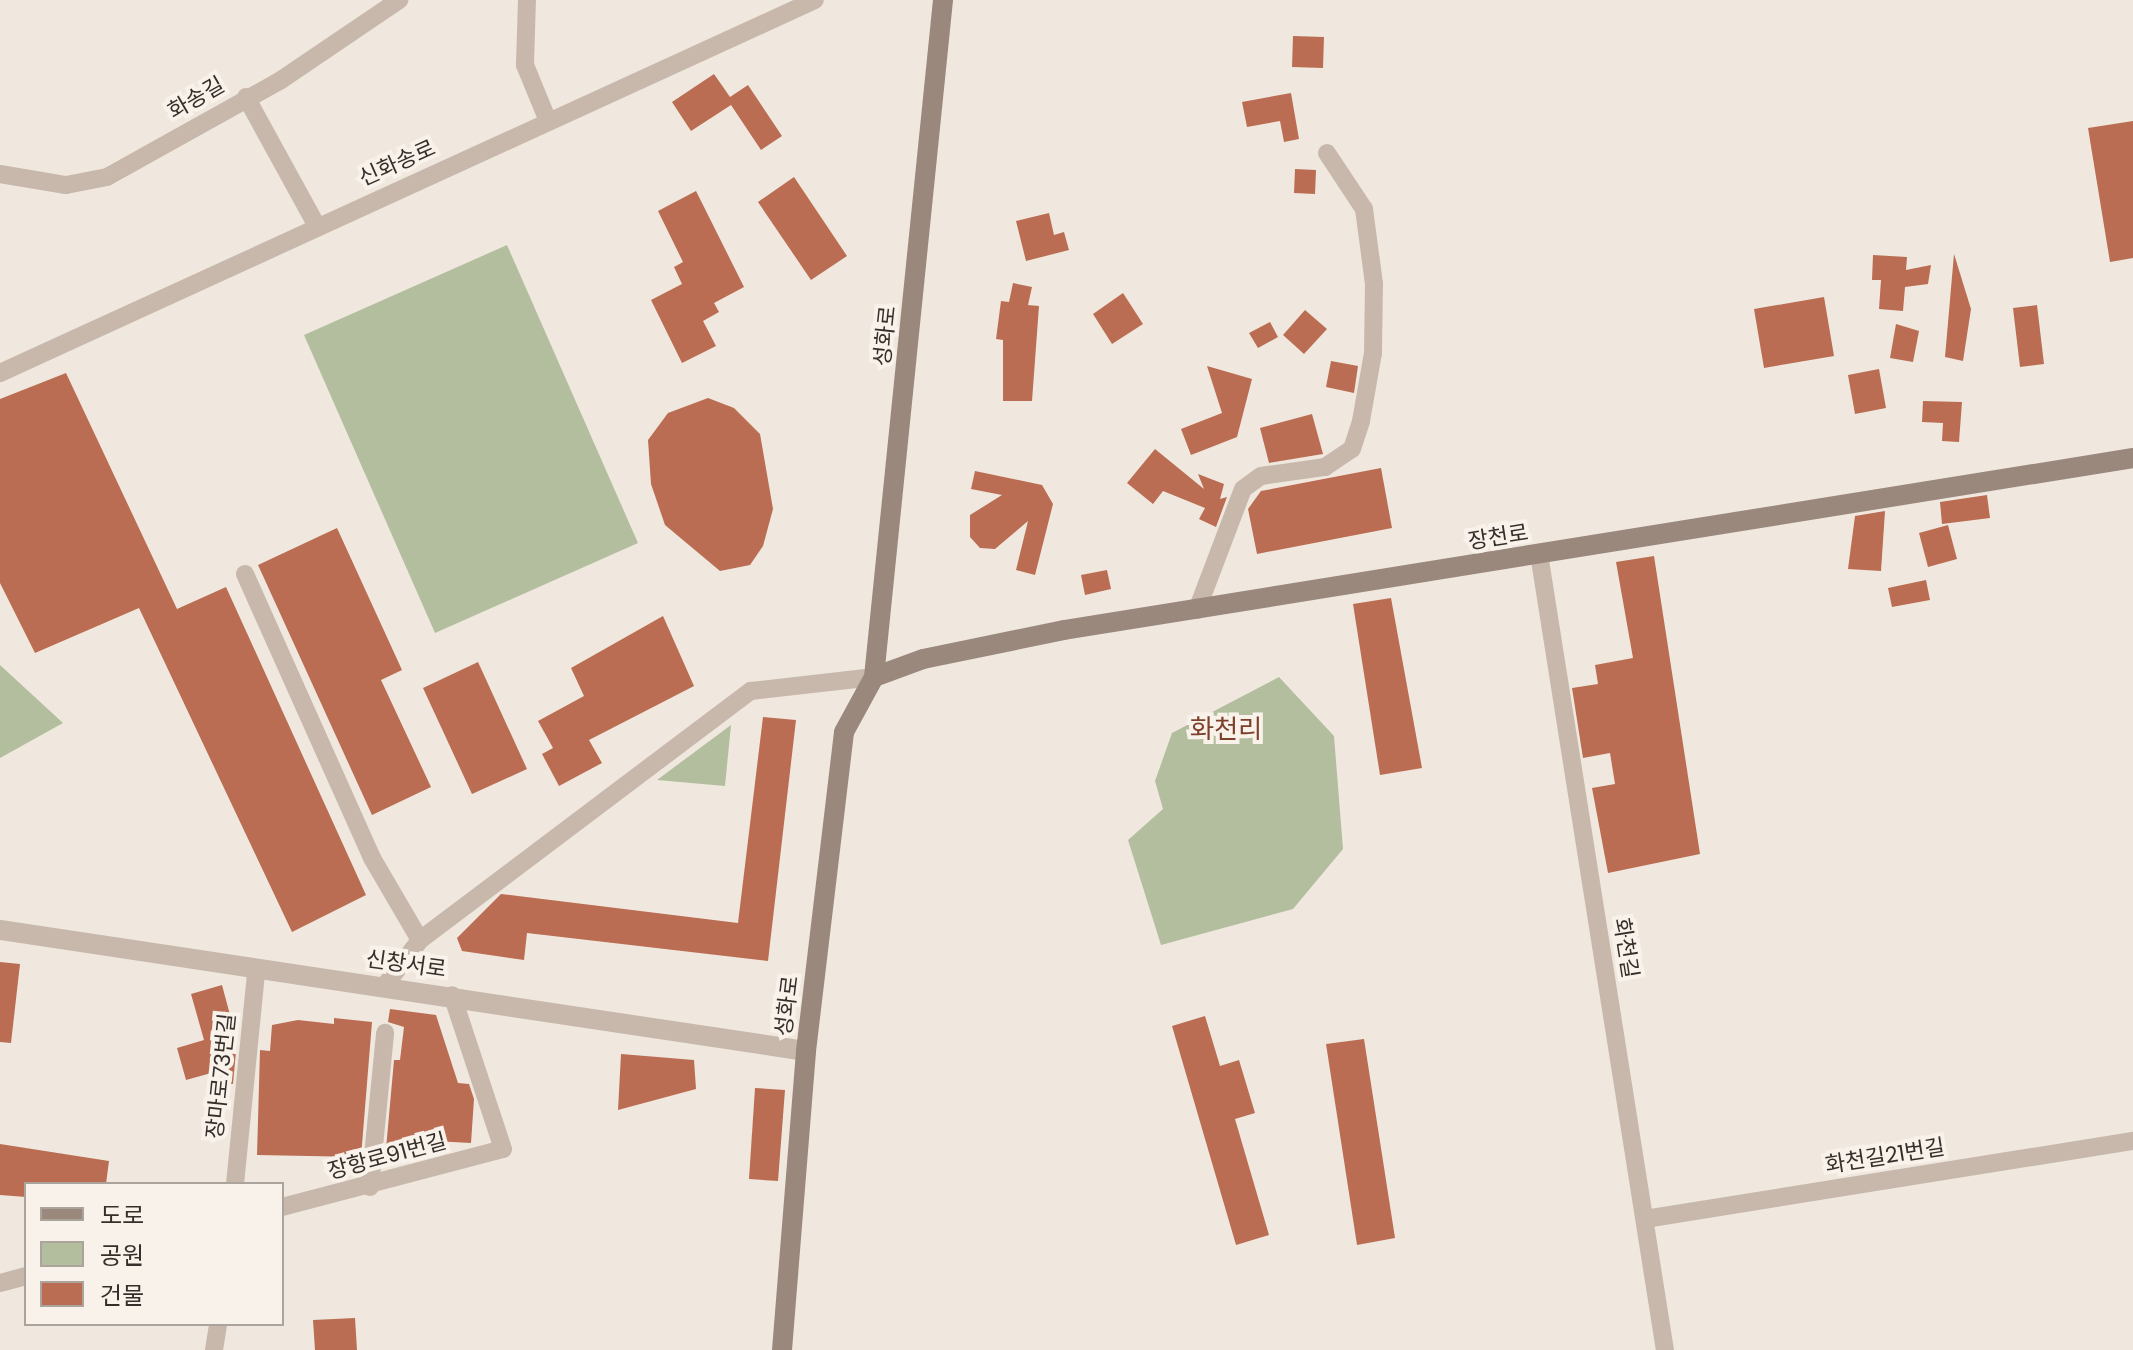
<!DOCTYPE html>
<html>
<head>
<meta charset="utf-8">
<style>
  body { margin:0 }
  #map { position:relative; width:2133px; height:1350px; overflow:hidden; background:#f0e8de; font-family:Poppins,"Noto Sans KR",sans-serif }
  div>[style] { position:absolute }
  [style*='--x'] { left:calc(var(--x)*1px); top:calc(var(--y)*1px); width:calc(var(--w)*1px); rotate:calc(var(--a)*1deg) }
  .green>* { inset:0; background:#b3be9f }
  .building>* { inset:0; background:#ba6d52 }
  .minor>* { height:18px; margin:-9px; padding:0 9px; transform-origin:9px; border-radius:9px; background:#c7b8ab }
  .tertiary>* { height:20px; margin:-10px; padding:0 10px; transform-origin:10px; border-radius:10px; background:#c7b8ab }
  .secondary>* { height:20px; margin:-10px; padding:0 10px; transform-origin:10px; border-radius:10px; background:#9b887d }
  span { translate:-50% -50%; white-space:nowrap; text-align:center; line-height:1.15; -webkit-text-stroke:8px #f8f2ea; paint-order:stroke }
  .street-label { font-size:22px; color:#362e2a }
  .quarter-label { font-size:26px; color:#7d402b }
  .legend { position:absolute; left:24px; top:1182px; width:260px; height:144px; box-sizing:border-box; background:#f8f2ea; border:2px solid #aaa49d; margin:0; padding:10px 14px; list-style:none; font-size:24px; color:#362e2a }
  .legend li { display:flex; align-items:center; gap:16px; height:40px }
  .legend b { width:40px; border:2px solid #aaa49d }
</style>
</head>
<body>
<div id="map">
  <div class="green">
    <i style="clip-path:polygon(507px 245px,638px 543px,435px 633px,304px 335px)"></i>
    <i style="clip-path:polygon(0 665px,63px 723px,0 758px)"></i>
    <i style="clip-path:polygon(1279px 677px,1334px 736px,1343px 849px,1293px 909px,1161px 945px,1128px 840px,1163px 809px,1155px 781px,1172px 733px)"></i>
    <i style="clip-path:polygon(731px 725px,725px 786px,657px 780px)"></i>
  </div>
  <div class="building">
    <i style="clip-path:polygon(1293px 36px,1324px 37px,1323px 68px,1292px 67px)"></i>
    <i style="clip-path:polygon(714px 74px,730px 97px,748px 85px,782px 136px,761px 150px,731px 105px,691px 131px,672px 102px)"></i>
    <i style="clip-path:polygon(1291px 93px,1299px 139px,1284px 142px,1280px 121px,1247px 127px,1242px 102px)"></i>
    <i style="clip-path:polygon(2133px 121px,2133px 258px,2110px 262px,2088px 128px)"></i>
    <i style="clip-path:polygon(1295px 169px,1316px 170px,1315px 194px,1294px 193px)"></i>
    <i style="clip-path:polygon(794px 177px,847px 256px,811px 280px,758px 202px)"></i>
    <i style="clip-path:polygon(696px 191px,744px 287px,714px 303px,719px 312px,703px 321px,716px 346px,682px 363px,651px 300px,682px 284px,674px 267px,683px 262px,658px 211px)"></i>
    <i style="clip-path:polygon(1049px 213px,1054px 235px,1064px 232px,1069px 250px,1026px 261px,1016px 221px)"></i>
    <i style="clip-path:polygon(1954px 254px,1971px 309px,1963px 361px,1945px 357px)"></i>
    <i style="clip-path:polygon(1873px 255px,1907px 257px,1906px 270px,1931px 265px,1928px 284px,1905px 287px,1903px 311px,1879px 309px,1881px 280px,1872px 280px)"></i>
    <i style="clip-path:polygon(1013px 283px,1032px 287px,1028px 305px,1039px 306px,1032px 401px,1003px 401px,1003px 340px,996px 339px,1001px 301px,1009px 302px)"></i>
    <i style="clip-path:polygon(1123px 293px,1143px 324px,1112px 344px,1093px 314px)"></i>
    <i style="clip-path:polygon(1824px 297px,1834px 356px,1764px 368px,1754px 309px)"></i>
    <i style="clip-path:polygon(2037px 305px,2044px 364px,2020px 367px,2013px 308px)"></i>
    <i style="clip-path:polygon(1305px 310px,1327px 329px,1304px 354px,1283px 335px)"></i>
    <i style="clip-path:polygon(1270px 322px,1278px 337px,1258px 348px,1249px 333px)"></i>
    <i style="clip-path:polygon(1896px 324px,1919px 331px,1913px 362px,1890px 358px)"></i>
    <i style="clip-path:polygon(1331px 361px,1358px 366px,1354px 393px,1326px 387px)"></i>
    <i style="clip-path:polygon(1207px 366px,1252px 379px,1237px 437px,1191px 455px,1181px 429px,1222px 413px)"></i>
    <i style="clip-path:polygon(1879px 369px,1886px 408px,1855px 414px,1848px 375px)"></i>
    <i style="clip-path:polygon(66px 373px,177px 609px,226px 587px,366px 895px,292px 932px,139px 608px,35px 653px,0 583px,0 399px)"></i>
    <i style="clip-path:polygon(708px 398px,734px 408px,760px 434px,773px 509px,763px 546px,750px 565px,720px 571px,665px 525px,651px 484px,648px 440px,668px 413px)"></i>
    <i style="clip-path:polygon(1923px 401px,1962px 402px,1959px 442px,1942px 441px,1943px 423px,1922px 422px)"></i>
    <i style="clip-path:polygon(1312px 414px,1323px 454px,1269px 463px,1260px 428px)"></i>
    <i style="clip-path:polygon(1155px 449px,1204px 489px,1198px 474px,1224px 484px,1220px 499px,1227px 497px,1216px 527px,1199px 519px,1205px 508px,1163px 491px,1153px 504px,1127px 483px)"></i>
    <i style="clip-path:polygon(1381px 468px,1392px 528px,1257px 554px,1248px 509px,1261px 491px)"></i>
    <i style="clip-path:polygon(975px 471px,1042px 485px,1053px 504px,1035px 575px,1016px 570px,1028px 521px,995px 549px,980px 548px,970px 537px,970px 515px,1002px 495px,971px 489px)"></i>
    <i style="clip-path:polygon(1987px 495px,1990px 518px,1942px 524px,1940px 502px)"></i>
    <i style="clip-path:polygon(1885px 511px,1881px 571px,1848px 569px,1855px 516px)"></i>
    <i style="clip-path:polygon(1948px 525px,1957px 559px,1928px 567px,1919px 533px)"></i>
    <i style="clip-path:polygon(337px 528px,402px 670px,381px 680px,431px 787px,372px 815px,258px 565px)"></i>
    <i style="clip-path:polygon(1654px 556px,1700px 854px,1608px 873px,1592px 788px,1615px 784px,1610px 753px,1583px 758px,1572px 688px,1598px 684px,1595px 665px,1633px 658px,1616px 562px)"></i>
    <i style="clip-path:polygon(1107px 570px,1111px 589px,1085px 595px,1081px 575px)"></i>
    <i style="clip-path:polygon(1926px 580px,1930px 600px,1892px 607px,1888px 588px)"></i>
    <i style="clip-path:polygon(1391px 598px,1422px 768px,1380px 775px,1353px 604px)"></i>
    <i style="clip-path:polygon(663px 616px,694px 686px,589px 740px,602px 763px,559px 786px,542px 754px,553px 748px,538px 721px,584px 696px,571px 668px)"></i>
    <i style="clip-path:polygon(478px 662px,527px 769px,472px 794px,423px 688px)"></i>
    <i style="clip-path:polygon(763px 717px,796px 720px,768px 961px,527px 933px,524px 960px,462px 951px,457px 938px,501px 894px,738px 923px)"></i>
    <i style="clip-path:polygon(0 962px,20px 964px,11px 1043px,0 1042px)"></i>
    <i style="clip-path:polygon(222px 985px,237px 1041px,233px 1084px,221px 1082px,222px 1070px,186px 1080px,177px 1048px,204px 1040px,191px 994px)"></i>
    <i style="clip-path:polygon(390px 1009px,436px 1015px,458px 1083px,469px 1084px,474px 1099px,471px 1143px,415px 1140px,413px 1160px,385px 1160px,394px 1060px,400px 1060px,404px 1027px,388px 1022px)"></i>
    <i style="clip-path:polygon(1205px 1016px,1220px 1066px,1239px 1060px,1255px 1113px,1235px 1119px,1269px 1235px,1236px 1245px,1172px 1026px)"></i>
    <i style="clip-path:polygon(334px 1018px,372px 1022px,361px 1157px,257px 1155px,260px 1050px,270px 1051px,272px 1025px,298px 1020px,334px 1024px)"></i>
    <i style="clip-path:polygon(1364px 1039px,1395px 1238px,1357px 1245px,1326px 1044px)"></i>
    <i style="clip-path:polygon(621px 1054px,694px 1060px,696px 1089px,618px 1110px)"></i>
    <i style="clip-path:polygon(755px 1088px,785px 1090px,778px 1181px,749px 1179px)"></i>
    <i style="clip-path:polygon(0 1144px,109px 1161px,106px 1184px,26px 1184px,26px 1197px,0 1195px)"></i>
    <i style="clip-path:polygon(355px 1318px,357px 1350px,315px 1350px,313px 1320px)"></i>
  </div>
  <div class="minor">
    <i style="--x:527;--y:0;--w:65;--a:91.8"></i>
    <i style="--x:525;--y:65;--w:61;--a:67.7"></i>
    <i style="--x:246;--y:97;--w:147;--a:61.2"></i>
    <i style="--x:0;--y:174;--w:67;--a:9.5"></i>
    <i style="--x:66;--y:185;--w:42;--a:-11"></i>
    <i style="--x:107;--y:177;--w:199;--a:-29.1"></i>
    <i style="--x:281;--y:80;--w:143;--a:-34.1"></i>
    <i style="--x:0;--y:373;--w:896;--a:-24.59"></i>
    <i style="--x:1539;--y:554;--w:806;--a:81.01"></i>
    <i style="--x:245;--y:574;--w:311;--a:65.9"></i>
    <i style="--x:372;--y:858;--w:95;--a:59.7"></i>
    <i style="--x:1197;--y:610;--w:129;--a:-69.2"></i>
    <i style="--x:1243;--y:489;--w:22;--a:-36"></i>
    <i style="--x:1261;--y:476;--w:65;--a:-8"></i>
    <i style="--x:1325;--y:467;--w:32;--a:-34"></i>
    <i style="--x:1352;--y:449;--w:29;--a:-72"></i>
    <i style="--x:1361;--y:421;--w:69;--a:-80"></i>
    <i style="--x:1373;--y:353;--w:69;--a:-89.2"></i>
    <i style="--x:1374;--y:284;--w:76;--a:-97.6"></i>
    <i style="--x:1364;--y:209;--w:67;--a:-123.5"></i>
    <i style="--x:386;--y:984;--w:56;--a:-52.3"></i>
    <i style="--x:420;--y:940;--w:414;--a:-37"></i>
    <i style="--x:751;--y:691;--w:124;--a:-6.5"></i>
    <i style="--x:235;--y:1184;--w:212;--a:-84.3"></i>
    <i style="--x:370;--y:1187;--w:155;--a:-84.4"></i>
    <i style="--x:282;--y:1207;--w:228;--a:-14.7"></i>
    <i style="--x:503;--y:1149;--w:162;--a:-108.3"></i>
    <i style="--x:1645;--y:1219;--w:494;--a:-9.1"></i>
    <i style="--x:0;--y:1283;--w:27;--a:-15"></i>
    <i style="--x:214;--y:1350;--w:26;--a:-81"></i>
  </div>
  <div class="tertiary">
    <i style="--x:0;--y:930;--w:815;--a:8.54"></i>
  </div>
  <div class="secondary">
    <i style="--x:874;--y:677;--w:52;--a:-20.2"></i>
    <i style="--x:923;--y:659;--w:144;--a:-11.6"></i>
    <i style="--x:1064;--y:630;--w:1083;--a:-9.14"></i>
    <i style="--x:782;--y:1350;--w:300;--a:-85.4"></i>
    <i style="--x:806;--y:1051;--w:321;--a:-83.2"></i>
    <i style="--x:844;--y:732;--w:63;--a:-61.4"></i>
    <i style="--x:874;--y:677;--w:681;--a:-84.18"></i>
  </div>
  <div class="street-label">
    <span style="left:196px;top:98px;rotate:-30deg">화송길</span>
    <span style="left:397px;top:163px;rotate:-24deg">신화송로</span>
    <span style="left:885px;top:336px;rotate:-84deg">성화로</span>
    <span style="left:1498px;top:537px;rotate:-9deg">장천로</span>
    <span style="left:1626px;top:948px;rotate:81deg">화천길</span>
    <span style="left:406px;top:964px;rotate:8deg">신창서로</span>
    <span style="left:787px;top:1006px;rotate:-83deg">성화로</span>
    <span style="left:221px;top:1076px;rotate:-84deg">장마로73번길</span>
    <span style="left:387px;top:1156px;rotate:-15deg">장항로91번길</span>
    <span style="left:1885px;top:1156px;rotate:-9deg">화천길21번길</span>
  </div>
  <div class="quarter-label">
    <span style="left:1226px;top:730px">화천리</span>
  </div>
  <ul class="legend">
  <li><b style="height:10px;background:#9b887d"></b>도로</li>
  <li><b style="height:22px;background:#b3be9f"></b>공원</li>
  <li><b style="height:22px;background:#ba6d52"></b>건물</li>
  </ul>
</div>
</body>
</html>
